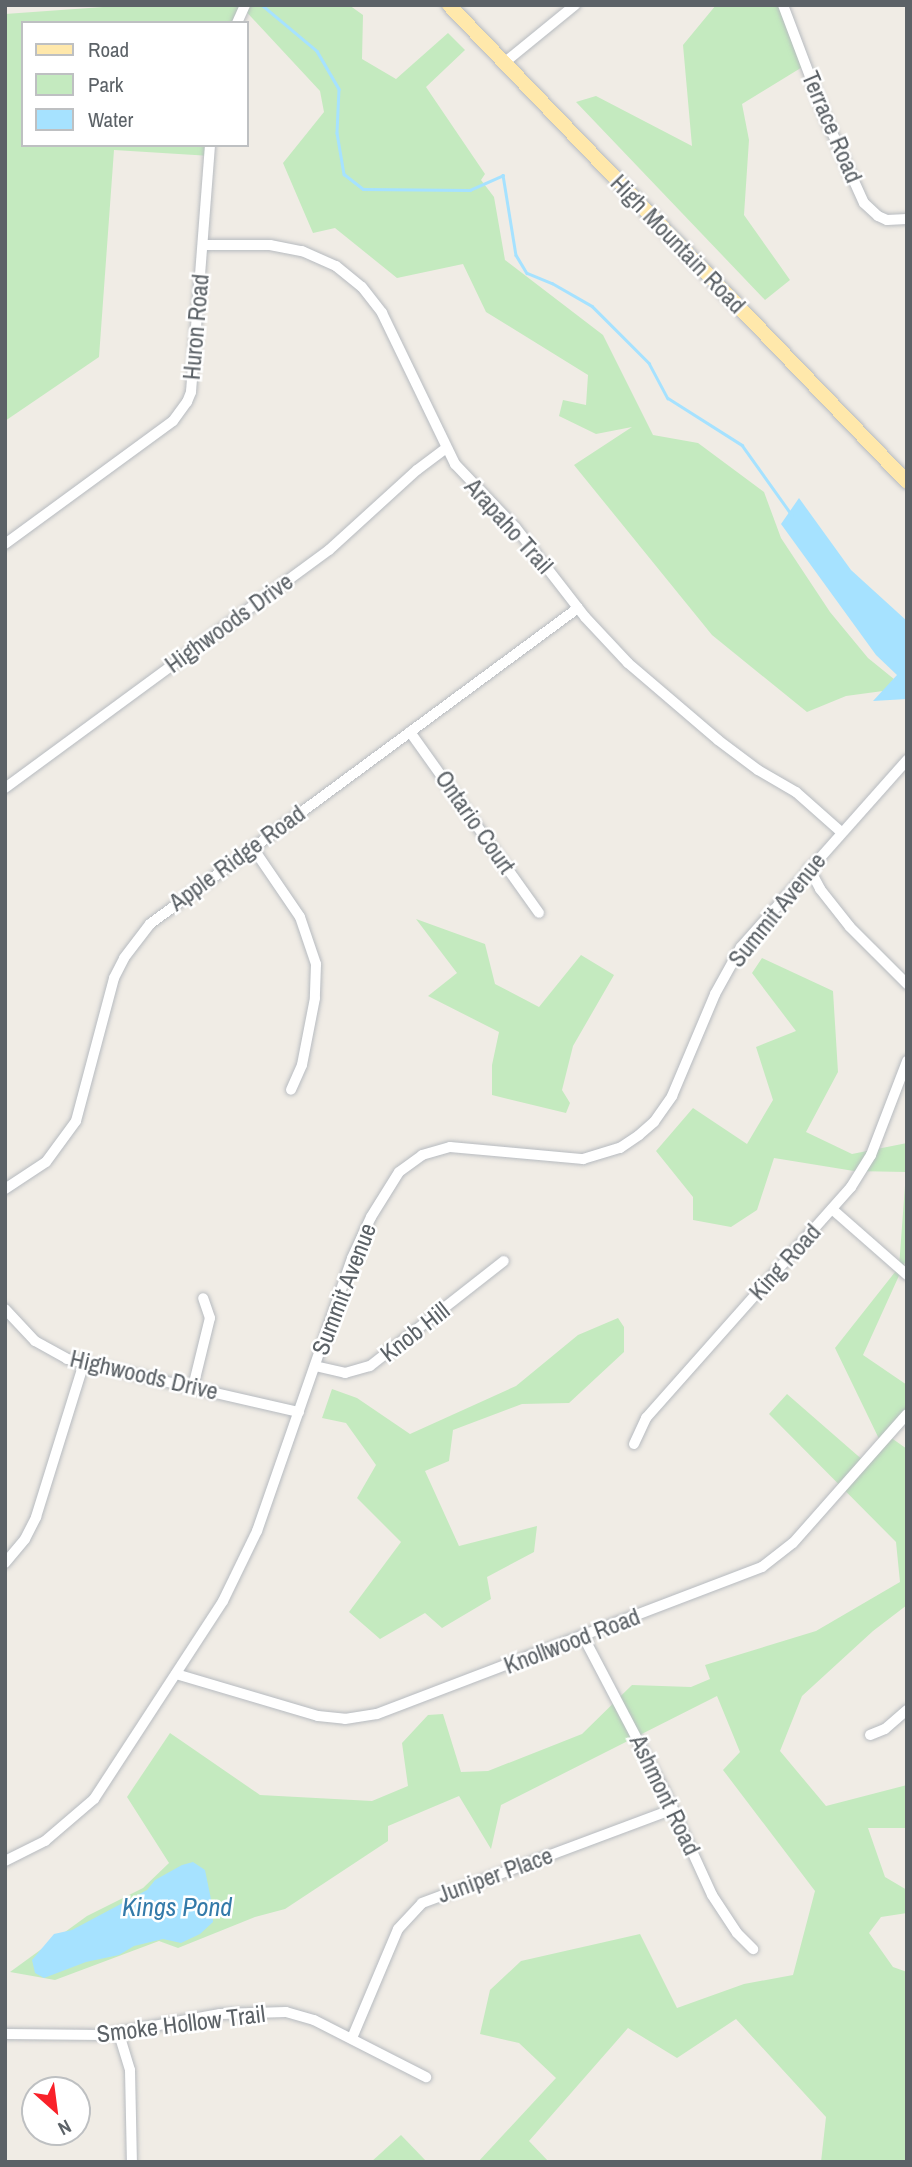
<!DOCTYPE html>
<html>
<head>
<meta charset="utf-8">
<style>
  body { margin:0 }
  #map { position:relative; width:912px; height:2167px; overflow:hidden; background:#f0ece5; font-family:"Archivo Narrow",sans-serif }
  div>[style] { position:absolute }
  [style*='--x'] { left:calc(var(--x)*1px); top:calc(var(--y)*1px); width:calc(var(--w)*1px); rotate:calc(var(--a)*1deg) }
  .green>* { inset:0; background:#c4eabf }
  .water>* { inset:0; background:#a6e2ff }
  .stream>* { height:2.5px; margin:-1.25px; padding:0 1.25px; transform-origin:1.25px; border-radius:1.25px; background:#a6e2ff }
  .roads { filter:drop-shadow(0 0 2px #b7bbc0) drop-shadow(0 0 2px #b7bbc0) }
  .minor>* { height:10px; margin:-5px; padding:0 5px; transform-origin:5px; border-radius:5px; background:#fff }
  .major>* { height:14px; margin:-7px; padding:0 7px; transform-origin:7px; border-radius:7px; background:#ffe8ab }
  span { translate:-50% -50%; white-space:nowrap; text-align:center; line-height:1.15; -webkit-text-stroke:5px #fff; paint-order:stroke }
  .street-label { font-size:24px; color:#5c6267 }
  .water-label { font-size:26px; color:#337aa9; font-style:italic }
  .frame { position:absolute; inset:0; border:7px solid #5c6267; pointer-events:none }
  .legend { position:absolute; left:21px; top:21px; width:228px; height:126px; box-sizing:border-box; background:#fff; border:2px solid #bec0c2; margin:0; padding:9px 12px; list-style:none; font-size:21px; color:#5c6267 }
  .legend li { display:flex; align-items:center; gap:14px; height:35px }
  .legend b { width:35px; border:2px solid #bec0c2 }
  .north { position:absolute; left:21px; top:2076px; width:70px; height:70px; box-sizing:border-box; background:#fff; border:2px solid #bec0c2; border-radius:50%; rotate:152deg; font-size:19px; font-weight:700; line-height:28px; text-align:center; color:#5c6267 }
  .north::after { content:''; display:block; margin:auto; width:24px; height:32px; background:#f92129; clip-path:polygon(50% 0,100% 100%,50% 72%,0 100%) }
</style>
</head>
<body>
<div id="map">
  <div class="green">
    <i style="clip-path:polygon(131px 5px,349px 5px,363px 15px,362px 59px,396px 79px,448px 33px,465px 50px,426px 87px,485px 174px,481px 180px,494px 197px,505px 260px,603px 335px,653px 435px,698px 443px,764px 492px,781px 538px,830px 612px,868px 658px,905px 688px,846px 696px,807px 712px,712px 635px,574px 465px,632px 427px,596px 434px,559px 416px,563px 400px,586px 405px,588px 375px,486px 312px,463px 264px,397px 278px,335px 228px,313px 233px,283px 163px,324px 112px,320px 91px,241px 6px,237px 23px,23px 23px,23px 145px,213px 145px,211px 156px,114px 150px,99px 357px,5px 421px,5px 14px)"></i>
    <i style="clip-path:polygon(716px 5px,781px 5px,804px 66px,742px 104px,749px 140px,744px 215px,790px 280px,765px 300px,576px 102px,596px 96px,692px 146px,683px 45px)"></i>
    <i style="clip-path:polygon(416px 919px,485px 944px,495px 984px,539px 1007px,581px 955px,614px 975px,573px 1046px,562px 1090px,570px 1103px,566px 1113px,492px 1095px,492px 1065px,499px 1032px,428px 996px,457px 973px)"></i>
    <i style="clip-path:polygon(762px 958px,833px 991px,838px 1072px,806px 1132px,852px 1154px,907px 1143px,907px 1258px,863px 1355px,907px 1385px,907px 1420px,890px 1437px,907px 1449px,907px 1605px,873px 1631px,802px 1696px,780px 1751px,826px 1806px,907px 1785px,907px 1828px,868px 1828px,885px 1877px,907px 1890px,907px 1913px,881px 1917px,869px 1933px,893px 1967px,907px 1972px,907px 2162px,821px 2162px,826px 2117px,736px 2019px,677px 2058px,628px 2028px,529px 2141px,549px 2162px,478px 2162px,556px 2078px,519px 2043px,480px 2034px,490px 1990px,521px 1961px,640px 1934px,677px 2008px,744px 1984px,793px 1975px,815px 1891px,723px 1770px,740px 1752px,717px 1696px,501px 1805px,491px 1849px,459px 1796px,388px 1826px,388px 1841px,285px 1909px,255px 1917px,178px 1948px,159px 1941px,55px 1980px,10px 1972px,87px 1916px,143px 1888px,169px 1863px,127px 1797px,170px 1733px,260px 1795px,372px 1801px,408px 1786px,402px 1743px,428px 1715px,443px 1714px,461px 1772px,488px 1771px,582px 1734px,632px 1685px,691px 1687px,710px 1679px,705px 1665px,816px 1631px,900px 1582px,896px 1542px,769px 1414px,787px 1394px,865px 1462px,882px 1445px,835px 1348px,899px 1267px,906px 1172px,854px 1171px,774px 1158px,757px 1210px,731px 1227px,693px 1220px,693px 1197px,656px 1151px,693px 1108px,747px 1144px,773px 1100px,756px 1047px,796px 1031px,752px 973px)"></i>
    <i style="clip-path:polygon(618px 1318px,624px 1327px,624px 1352px,569px 1403px,522px 1404px,453px 1430px,449px 1461px,425px 1471px,459px 1546px,537px 1526px,534px 1552px,487px 1577px,491px 1599px,442px 1628px,425px 1613px,380px 1639px,349px 1612px,401px 1542px,357px 1498px,376px 1465px,346px 1423px,322px 1418px,332px 1389px,357px 1398px,410px 1434px,516px 1386px,578px 1335px)"></i>
    <i style="clip-path:polygon(401px 2135px,427px 2162px,371px 2162px)"></i>
  </div>
  <div class="water">
    <i style="clip-path:polygon(799px 498px,851px 570px,907px 621px,907px 699px,873px 701px,897px 675px,876px 655px,781px 524px)"></i>
    <i style="clip-path:polygon(193px 1862px,205px 1870px,212px 1904px,213px 1922px,200px 1934px,181px 1943px,163px 1939px,134px 1946px,119px 1955px,86px 1962px,44px 1978px,35px 1973px,32px 1960px,54px 1934px,72px 1930px,147px 1890px,155px 1880px,182px 1865px)"></i>
  </div>
  <div class="stream">
    <i style="--x:262;--y:5;--w:72;--a:39.9"></i>
    <i style="--x:317;--y:51;--w:44;--a:59.9"></i>
    <i style="--x:339;--y:89;--w:44;--a:92.6"></i>
    <i style="--x:337;--y:133;--w:42;--a:80.3"></i>
    <i style="--x:344;--y:174;--w:24;--a:38"></i>
    <i style="--x:363;--y:189;--w:107;--a:0.5"></i>
    <i style="--x:470;--y:190;--w:36;--a:-24"></i>
    <i style="--x:503;--y:175;--w:81;--a:80.8"></i>
    <i style="--x:516;--y:255;--w:21;--a:59"></i>
    <i style="--x:527;--y:273;--w:27;--a:22"></i>
    <i style="--x:552;--y:283;--w:46;--a:29.9"></i>
    <i style="--x:592;--y:306;--w:81;--a:45"></i>
    <i style="--x:649;--y:363;--w:40;--a:62"></i>
    <i style="--x:668;--y:398;--w:88;--a:32.4"></i>
    <i style="--x:742;--y:445;--w:86;--a:54.5"></i>
  </div>
  <div class="roads">
    <div class="minor">
      <i style="--x:783;--y:5;--w:122;--a:69.3"></i>
      <i style="--x:826;--y:119;--w:92;--a:65.7"></i>
      <i style="--x:864;--y:203;--w:19;--a:43"></i>
      <i style="--x:878;--y:216;--w:10;--a:24"></i>
      <i style="--x:887;--y:220;--w:20;--a:-3"></i>
      <i style="--x:237;--y:23;--w:20;--a:-66"></i>
      <i style="--x:504;--y:63;--w:92;--a:-39.2"></i>
      <i style="--x:203;--y:245;--w:67;--a:0"></i>
      <i style="--x:270;--y:245;--w:33;--a:11"></i>
      <i style="--x:302;--y:251;--w:37;--a:24"></i>
      <i style="--x:336;--y:266;--w:33;--a:39"></i>
      <i style="--x:362;--y:287;--w:33;--a:52"></i>
      <i style="--x:382;--y:313;--w:168;--a:64.2"></i>
      <i style="--x:455;--y:464;--w:88;--a:46.4"></i>
      <i style="--x:516;--y:528;--w:113;--a:52.2"></i>
      <i style="--x:585;--y:617;--w:63;--a:46.9"></i>
      <i style="--x:628;--y:663;--w:118;--a:40.5"></i>
      <i style="--x:718;--y:740;--w:50;--a:36.9"></i>
      <i style="--x:758;--y:770;--w:44;--a:30.1"></i>
      <i style="--x:796;--y:792;--w:60;--a:41.6"></i>
      <i style="--x:5;--y:544;--w:208;--a:-36.2"></i>
      <i style="--x:173;--y:421;--w:24;--a:-54"></i>
      <i style="--x:187;--y:402;--w:11;--a:-68"></i>
      <i style="--x:191;--y:392;--w:248;--a:-85.6"></i>
      <i style="--x:410;--y:732;--w:222;--a:54.5"></i>
      <i style="--x:5;--y:788;--w:402;--a:-36.3"></i>
      <i style="--x:329;--y:550;--w:119;--a:-42.3"></i>
      <i style="--x:417;--y:470;--w:35;--a:-37"></i>
      <i style="--x:253;--y:848;--w:83;--a:55.7"></i>
      <i style="--x:300;--y:917;--w:50;--a:71.2"></i>
      <i style="--x:316;--y:964;--w:34;--a:92"></i>
      <i style="--x:315;--y:998;--w:68;--a:101"></i>
      <i style="--x:302;--y:1065;--w:27;--a:114"></i>
      <i style="--x:809;--y:868;--w:24;--a:62"></i>
      <i style="--x:820;--y:889;--w:48;--a:51.7"></i>
      <i style="--x:850;--y:927;--w:81;--a:45"></i>
      <i style="--x:5;--y:1189;--w:49;--a:-33.4"></i>
      <i style="--x:46;--y:1162;--w:51;--a:-53.8"></i>
      <i style="--x:76;--y:1121;--w:148;--a:-75.1"></i>
      <i style="--x:114;--y:978;--w:22;--a:-63"></i>
      <i style="--x:124;--y:958;--w:43;--a:-52.6"></i>
      <i style="--x:150;--y:924;--w:532;--a:-36.44"></i>
      <i style="--x:832;--y:1209;--w:100;--a:41.3"></i>
      <i style="--x:5;--y:1309;--w:44;--a:46.8"></i>
      <i style="--x:35;--y:1341;--w:37;--a:29"></i>
      <i style="--x:67;--y:1359;--w:238;--a:12.9"></i>
      <i style="--x:315;--y:1366;--w:31;--a:13"></i>
      <i style="--x:345;--y:1373;--w:26;--a:-16"></i>
      <i style="--x:370;--y:1366;--w:170;--a:-38.1"></i>
      <i style="--x:193;--y:1387;--w:71;--a:-76.2"></i>
      <i style="--x:210;--y:1318;--w:21;--a:-109"></i>
      <i style="--x:634;--y:1444;--w:29;--a:-65"></i>
      <i style="--x:646;--y:1418;--w:309;--a:-48.4"></i>
      <i style="--x:851;--y:1187;--w:38;--a:-58"></i>
      <i style="--x:871;--y:1155;--w:101;--a:-69"></i>
      <i style="--x:5;--y:1563;--w:31;--a:-50"></i>
      <i style="--x:25;--y:1539;--w:25;--a:-63"></i>
      <i style="--x:36;--y:1517;--w:161;--a:-72.7"></i>
      <i style="--x:583;--y:1636;--w:174;--a:62.3"></i>
      <i style="--x:664;--y:1790;--w:115;--a:65.4"></i>
      <i style="--x:712;--y:1895;--w:45;--a:56.7"></i>
      <i style="--x:737;--y:1933;--w:23;--a:45"></i>
      <i style="--x:176;--y:1674;--w:148;--a:16.5"></i>
      <i style="--x:318;--y:1716;--w:27;--a:6"></i>
      <i style="--x:345;--y:1719;--w:32;--a:-9"></i>
      <i style="--x:377;--y:1714;--w:412;--a:-20.9"></i>
      <i style="--x:762;--y:1567;--w:39;--a:-38"></i>
      <i style="--x:793;--y:1543;--w:172;--a:-48.5"></i>
      <i style="--x:870;--y:1735;--w:16;--a:-22"></i>
      <i style="--x:885;--y:1729;--w:29;--a:-41"></i>
      <i style="--x:5;--y:1861;--w:45;--a:-26.6"></i>
      <i style="--x:45;--y:1841;--w:65;--a:-40.6"></i>
      <i style="--x:94;--y:1799;--w:236;--a:-56.9"></i>
      <i style="--x:223;--y:1601;--w:78;--a:-64.1"></i>
      <i style="--x:257;--y:1531;--w:289;--a:-70.8"></i>
      <i style="--x:352;--y:1258;--w:45;--a:-65.1"></i>
      <i style="--x:371;--y:1217;--w:53;--a:-58.1"></i>
      <i style="--x:399;--y:1172;--w:29;--a:-36"></i>
      <i style="--x:422;--y:1155;--w:29;--a:-16"></i>
      <i style="--x:450;--y:1147;--w:134;--a:5.2"></i>
      <i style="--x:583;--y:1159;--w:39;--a:-17"></i>
      <i style="--x:620;--y:1148;--w:23;--a:-34"></i>
      <i style="--x:639;--y:1135;--w:20;--a:-41"></i>
      <i style="--x:654;--y:1122;--w:32;--a:-55"></i>
      <i style="--x:672;--y:1096;--w:111;--a:-67.1"></i>
      <i style="--x:715;--y:994;--w:54;--a:-61"></i>
      <i style="--x:741;--y:947;--w:250;--a:-48.4"></i>
      <i style="--x:5;--y:2034;--w:99;--a:0.6"></i>
      <i style="--x:104;--y:2035;--w:118;--a:-10.3"></i>
      <i style="--x:220;--y:2014;--w:66;--a:-1.7"></i>
      <i style="--x:286;--y:2012;--w:29;--a:16"></i>
      <i style="--x:314;--y:2020;--w:126;--a:27"></i>
      <i style="--x:119;--y:2034;--w:38;--a:73"></i>
      <i style="--x:130;--y:2070;--w:92;--a:88.8"></i>
      <i style="--x:352;--y:2038;--w:118;--a:-67.1"></i>
      <i style="--x:398;--y:1929;--w:35;--a:-47"></i>
      <i style="--x:422;--y:1903;--w:268;--a:-20.5"></i>
    </div>
    <div class="major">
      <i style="--x:449;--y:5;--w:661;--a:46.16"></i>
    </div>
  </div>
  <div class="street-label">
    <span style="left:832px;top:127px;rotate:67deg">Terrace Road</span>
    <span style="left:678px;top:244px;rotate:46deg">High Mountain Road</span>
    <span style="left:196px;top:327px;rotate:-85deg">Huron Road</span>
    <span style="left:509px;top:526px;rotate:48deg">Arapaho Trail</span>
    <span style="left:229px;top:623px;rotate:-36deg">Highwoods Drive</span>
    <span style="left:475px;top:822px;rotate:55deg">Ontario Court</span>
    <span style="left:237px;top:858px;rotate:-36deg">Apple Ridge Road</span>
    <span style="left:777px;top:910px;rotate:-51deg">Summit Avenue</span>
    <span style="left:785px;top:1262px;rotate:-48deg">King Road</span>
    <span style="left:344px;top:1289px;rotate:-69deg">Summit Avenue</span>
    <span style="left:415px;top:1332px;rotate:-38deg">Knob Hill</span>
    <span style="left:144px;top:1375px;rotate:13deg">Highwoods Drive</span>
    <span style="left:572px;top:1641px;rotate:-21deg">Knollwood Road</span>
    <span style="left:665px;top:1795px;rotate:64deg">Ashmont Road</span>
    <span style="left:495px;top:1875px;rotate:-20deg">Juniper Place</span>
    <span style="left:181px;top:2024px;rotate:-7deg">Smoke Hollow Trail</span>
  </div>
  <div class="water-label">
    <span style="left:177px;top:1907px">Kings Pond</span>
  </div>
  <div class="frame"></div>
  <ul class="legend">
  <li><b style="height:9px;background:#ffe8ab"></b>Road</li>
  <li><b style="height:19px;background:#c4eabf"></b>Park</li>
  <li><b style="height:19px;background:#a6e2ff"></b>Water</li>
  </ul>
  <div class="north">N</div>
</div>
</body>
</html>
